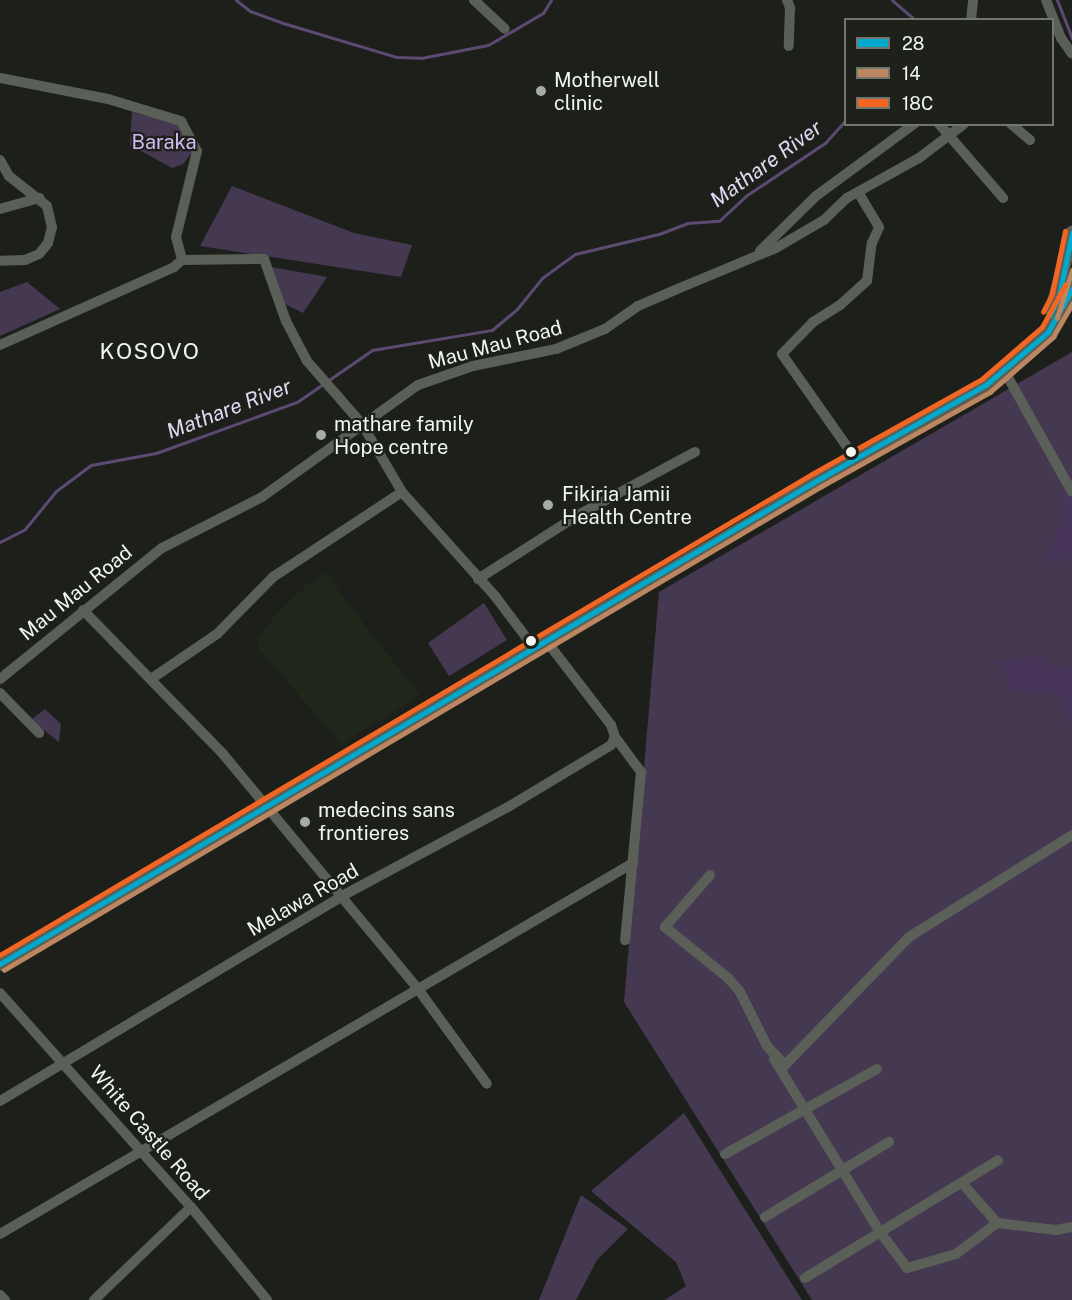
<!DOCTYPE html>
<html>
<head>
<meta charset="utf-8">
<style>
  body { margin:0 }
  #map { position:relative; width:1072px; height:1300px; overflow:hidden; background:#1d1f1b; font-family:"Public Sans",sans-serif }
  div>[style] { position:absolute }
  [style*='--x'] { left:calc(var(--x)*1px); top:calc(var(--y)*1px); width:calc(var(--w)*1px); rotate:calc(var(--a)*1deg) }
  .built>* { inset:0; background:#20261a }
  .green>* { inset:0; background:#453952 }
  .forest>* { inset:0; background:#47355a }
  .stream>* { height:3px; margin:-1.5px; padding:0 1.5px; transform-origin:1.5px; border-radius:1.5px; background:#5d4a72 }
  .minor>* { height:10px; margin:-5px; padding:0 5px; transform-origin:5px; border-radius:5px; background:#5a5f57 }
  .major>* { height:14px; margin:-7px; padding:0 7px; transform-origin:7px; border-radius:7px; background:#5b6057 }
  .bus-1>* { height:4.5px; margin:-2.25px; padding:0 2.25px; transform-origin:2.25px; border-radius:2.25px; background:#00a9ce }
  .bus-2>* { height:4.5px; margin:-2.25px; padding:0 2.25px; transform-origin:2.25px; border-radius:2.25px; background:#bb8660 }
  .bus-3>* { height:4.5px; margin:-2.25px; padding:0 2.25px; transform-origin:2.25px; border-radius:2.25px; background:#f26522 }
  .dots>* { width:16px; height:16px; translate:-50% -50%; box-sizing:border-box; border:3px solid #1d2119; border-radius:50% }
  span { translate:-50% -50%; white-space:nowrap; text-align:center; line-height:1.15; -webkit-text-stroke:4.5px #1d2119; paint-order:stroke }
  .poi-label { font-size:20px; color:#f2f6f0 }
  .left { translate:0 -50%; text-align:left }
  .park-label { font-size:20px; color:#d5bbf5 }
  .street-label { font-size:20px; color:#f2f6f0 }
  .water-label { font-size:21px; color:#e4d7f5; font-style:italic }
  .quarter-label { font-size:22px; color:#f2f6f0; letter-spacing:1.5px }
  .legend { position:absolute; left:844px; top:18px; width:210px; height:108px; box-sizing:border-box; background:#1d2119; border:2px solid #72766f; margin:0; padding:8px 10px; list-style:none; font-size:18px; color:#f2f6f0 }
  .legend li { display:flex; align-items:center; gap:12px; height:30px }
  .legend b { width:30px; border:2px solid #72766f }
</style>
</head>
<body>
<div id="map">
  <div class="built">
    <i style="clip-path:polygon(329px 572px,342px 596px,420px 695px,341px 744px,259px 649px,259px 637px,278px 612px,308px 584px)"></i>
  </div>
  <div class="green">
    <i style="clip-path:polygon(132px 112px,179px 124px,194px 150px,183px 164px,172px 168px,130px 145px)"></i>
    <i style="clip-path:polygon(232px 186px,354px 233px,412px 245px,401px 277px,200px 246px)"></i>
    <i style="clip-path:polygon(272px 267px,327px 277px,303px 313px,281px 302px)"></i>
    <i style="clip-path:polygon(27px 282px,60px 309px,0 336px,0 292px)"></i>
    <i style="clip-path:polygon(1072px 352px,1072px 1300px,812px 1300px,624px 1002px,659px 592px)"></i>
    <i style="clip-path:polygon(484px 603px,507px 640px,449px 676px,428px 643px)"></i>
    <i style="clip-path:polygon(45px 709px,61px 724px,59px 742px,31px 720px)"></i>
    <i style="clip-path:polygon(684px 1113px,802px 1300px,665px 1300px,686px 1286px,676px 1262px,591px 1191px)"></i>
    <i style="clip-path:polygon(581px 1195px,628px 1229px,597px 1260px,576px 1300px,539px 1300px)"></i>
  </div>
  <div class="forest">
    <i style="clip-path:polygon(1058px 468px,1072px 473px,1072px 555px,1043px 568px,1063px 515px)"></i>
    <i style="clip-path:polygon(1040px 656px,1057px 671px,1072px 665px,1072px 723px,1055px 692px,1012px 692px,999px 661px)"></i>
  </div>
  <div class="stream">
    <i style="--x:236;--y:0;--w:18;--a:38"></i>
    <i style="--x:250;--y:11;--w:35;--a:20"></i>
    <i style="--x:283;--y:23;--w:118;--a:16.7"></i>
    <i style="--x:396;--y:57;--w:25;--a:2"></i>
    <i style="--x:421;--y:58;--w:68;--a:-11"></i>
    <i style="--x:488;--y:45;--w:64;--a:-30.2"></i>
    <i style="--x:543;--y:13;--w:15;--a:-58"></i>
    <i style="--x:892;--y:0;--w:30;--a:41"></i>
    <i style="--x:1057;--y:0;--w:41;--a:68.5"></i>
    <i style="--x:0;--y:542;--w:28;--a:-27"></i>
    <i style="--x:25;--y:529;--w:49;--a:-50.8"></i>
    <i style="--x:56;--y:491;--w:44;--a:-36.6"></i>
    <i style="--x:91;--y:465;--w:66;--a:-10.5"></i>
    <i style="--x:156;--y:453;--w:150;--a:-19.9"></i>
    <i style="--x:297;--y:402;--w:91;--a:-34.7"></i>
    <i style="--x:372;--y:350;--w:122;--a:-9.5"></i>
    <i style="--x:492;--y:330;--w:33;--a:-40"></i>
    <i style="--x:517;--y:309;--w:40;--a:-51"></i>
    <i style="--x:542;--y:278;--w:41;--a:-36"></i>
    <i style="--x:575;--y:254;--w:86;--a:-13.4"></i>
    <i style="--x:659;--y:234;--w:30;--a:-21"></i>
    <i style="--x:687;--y:223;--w:32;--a:-4"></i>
    <i style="--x:719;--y:221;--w:38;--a:-43"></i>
    <i style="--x:747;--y:195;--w:94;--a:-33.7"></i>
    <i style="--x:825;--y:143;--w:31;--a:-48"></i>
  </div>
  <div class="minor">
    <i style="--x:474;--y:0;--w:42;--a:43.1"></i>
    <i style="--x:787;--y:0;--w:9;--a:69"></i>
    <i style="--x:790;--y:8;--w:38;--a:92"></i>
    <i style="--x:1046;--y:0;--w:41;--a:68.5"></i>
    <i style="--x:1061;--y:38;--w:19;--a:55"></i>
    <i style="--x:971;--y:20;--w:20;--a:-84"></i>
    <i style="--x:0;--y:78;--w:110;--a:11"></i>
    <i style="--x:108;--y:99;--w:76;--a:16.8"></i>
    <i style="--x:181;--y:121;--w:34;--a:62"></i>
    <i style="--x:197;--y:151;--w:89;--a:103.7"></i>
    <i style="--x:176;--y:237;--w:24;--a:75"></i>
    <i style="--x:939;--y:124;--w:98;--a:49.1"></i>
    <i style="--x:1011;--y:124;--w:25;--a:40"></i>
    <i style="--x:0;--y:160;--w:18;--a:61"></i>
    <i style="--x:9;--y:176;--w:48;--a:38.3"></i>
    <i style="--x:47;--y:206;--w:22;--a:77"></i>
    <i style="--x:52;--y:227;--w:16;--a:104"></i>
    <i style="--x:48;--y:243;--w:14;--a:129"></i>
    <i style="--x:39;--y:254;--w:15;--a:157"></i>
    <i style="--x:25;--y:260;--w:25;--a:178"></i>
    <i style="--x:0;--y:209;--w:41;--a:-15.8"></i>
    <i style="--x:760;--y:251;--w:78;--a:-44.5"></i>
    <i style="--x:816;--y:196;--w:122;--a:-36.3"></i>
    <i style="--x:0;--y:345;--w:191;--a:-24.1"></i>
    <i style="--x:174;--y:267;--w:11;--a:-41"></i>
    <i style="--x:182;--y:260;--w:82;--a:-0.7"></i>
    <i style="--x:264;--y:259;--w:66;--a:70.5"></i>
    <i style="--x:286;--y:321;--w:45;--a:62.3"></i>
    <i style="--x:307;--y:361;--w:84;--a:48.9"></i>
    <i style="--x:362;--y:424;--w:79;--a:59.5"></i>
    <i style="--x:402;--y:492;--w:140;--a:48.2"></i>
    <i style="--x:495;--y:596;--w:66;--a:53"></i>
    <i style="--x:1005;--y:372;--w:137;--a:60.8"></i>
    <i style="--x:855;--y:458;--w:127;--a:-125.1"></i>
    <i style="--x:782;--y:354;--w:45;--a:-45.9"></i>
    <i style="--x:813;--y:322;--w:31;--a:-32"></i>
    <i style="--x:839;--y:306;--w:38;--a:-42"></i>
    <i style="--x:867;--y:281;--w:38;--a:-83"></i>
    <i style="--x:872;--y:243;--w:17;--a:-66"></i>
    <i style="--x:879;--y:227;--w:41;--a:-121"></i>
    <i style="--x:478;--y:579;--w:119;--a:-32.6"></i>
    <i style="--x:578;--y:515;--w:133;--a:-28.3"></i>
    <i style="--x:83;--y:610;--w:201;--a:45.8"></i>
    <i style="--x:223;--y:754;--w:305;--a:50.3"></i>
    <i style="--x:418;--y:989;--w:117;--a:54"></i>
    <i style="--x:0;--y:679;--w:208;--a:-39"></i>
    <i style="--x:162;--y:548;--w:112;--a:-27"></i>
    <i style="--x:262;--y:497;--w:192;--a:-35.7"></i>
    <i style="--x:418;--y:385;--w:58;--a:-19.1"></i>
    <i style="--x:473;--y:366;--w:85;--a:-11.6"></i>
    <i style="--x:556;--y:349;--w:53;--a:-22.2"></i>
    <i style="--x:605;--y:329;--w:40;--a:-34.9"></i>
    <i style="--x:638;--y:306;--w:40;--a:-23.4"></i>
    <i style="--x:675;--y:290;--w:109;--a:-22.6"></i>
    <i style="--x:776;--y:248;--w:56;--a:-30.3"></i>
    <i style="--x:824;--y:220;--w:32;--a:-44"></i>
    <i style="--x:847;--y:198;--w:82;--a:-29.1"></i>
    <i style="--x:919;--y:158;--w:56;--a:-37.1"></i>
    <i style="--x:151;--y:679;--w:80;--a:-34.3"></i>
    <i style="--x:217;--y:634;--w:80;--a:-45.5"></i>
    <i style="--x:273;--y:577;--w:154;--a:-33.4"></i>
    <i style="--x:0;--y:693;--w:56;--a:45.7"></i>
    <i style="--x:615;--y:737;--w:44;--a:53.4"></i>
    <i style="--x:641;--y:772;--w:169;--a:95.4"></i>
    <i style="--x:710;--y:875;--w:69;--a:130.9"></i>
    <i style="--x:665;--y:927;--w:81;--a:39"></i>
    <i style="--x:728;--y:978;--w:18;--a:49"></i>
    <i style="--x:740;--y:992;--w:60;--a:63.4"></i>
    <i style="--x:767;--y:1046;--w:26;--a:47"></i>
    <i style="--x:785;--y:1065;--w:178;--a:-45.9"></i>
    <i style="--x:909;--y:937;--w:192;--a:-32"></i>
    <i style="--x:0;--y:993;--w:287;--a:48.3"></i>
    <i style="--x:191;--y:1207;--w:120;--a:50.7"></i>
    <i style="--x:774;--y:1059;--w:203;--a:58.5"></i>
    <i style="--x:880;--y:1232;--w:45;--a:53.1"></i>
    <i style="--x:907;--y:1268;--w:51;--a:-15.9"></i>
    <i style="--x:956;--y:1254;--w:51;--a:-37.1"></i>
    <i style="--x:0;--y:1101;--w:399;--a:-30.9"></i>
    <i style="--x:342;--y:896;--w:188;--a:-28.2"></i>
    <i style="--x:508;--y:807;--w:120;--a:-31"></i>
    <i style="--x:611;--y:745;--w:9;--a:-63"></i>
    <i style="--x:615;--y:737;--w:13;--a:-108"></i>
    <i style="--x:611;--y:725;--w:105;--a:-127.6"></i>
    <i style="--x:725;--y:1154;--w:174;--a:-29.2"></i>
    <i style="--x:962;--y:1183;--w:53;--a:48.8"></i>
    <i style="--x:997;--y:1223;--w:59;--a:6.8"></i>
    <i style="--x:1056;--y:1230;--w:16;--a:-11"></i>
    <i style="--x:765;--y:1217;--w:145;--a:-31.2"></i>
    <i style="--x:0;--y:1234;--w:734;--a:-30.37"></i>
    <i style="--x:805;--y:1278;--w:226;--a:-31.4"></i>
    <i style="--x:0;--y:1295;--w:7;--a:45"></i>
    <i style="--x:94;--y:1300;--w:134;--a:-43.8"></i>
  </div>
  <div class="major">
    <i style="--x:1052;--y:310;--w:80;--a:-75.4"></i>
    <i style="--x:0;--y:964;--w:877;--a:-30.43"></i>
    <i style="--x:756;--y:520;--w:72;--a:-33"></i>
    <i style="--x:816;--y:481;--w:195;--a:-29.5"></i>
    <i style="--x:986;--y:385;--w:82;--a:-40.5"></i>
    <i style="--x:1048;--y:332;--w:49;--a:-60.8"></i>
  </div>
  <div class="bus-1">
    <i style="--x:1050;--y:315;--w:21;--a:-65"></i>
    <i style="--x:1059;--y:296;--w:64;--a:-78.3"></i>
    <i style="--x:0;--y:964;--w:948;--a:-30.62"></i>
    <i style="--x:816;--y:481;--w:195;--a:-29.5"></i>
    <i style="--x:986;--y:385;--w:82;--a:-40.5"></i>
    <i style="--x:1048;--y:332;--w:49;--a:-60.8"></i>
  </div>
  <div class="bus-2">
    <i style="--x:1057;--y:318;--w:50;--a:-72.6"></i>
    <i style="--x:4;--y:970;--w:948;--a:-30.62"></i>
    <i style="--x:820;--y:487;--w:195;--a:-29.2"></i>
    <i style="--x:990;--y:392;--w:84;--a:-41.1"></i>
    <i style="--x:1053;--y:337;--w:38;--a:-60"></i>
  </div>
  <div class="bus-3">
    <i style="--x:1043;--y:312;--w:20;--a:-63"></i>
    <i style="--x:1052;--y:294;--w:64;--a:-78.3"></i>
    <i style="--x:0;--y:955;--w:944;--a:-30.64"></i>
    <i style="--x:812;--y:474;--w:195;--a:-29.2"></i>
    <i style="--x:982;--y:379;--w:79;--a:-40.9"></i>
    <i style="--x:1042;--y:327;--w:48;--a:-61.3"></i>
  </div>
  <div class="dots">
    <i style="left:541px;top:91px;background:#a7aba5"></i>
    <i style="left:321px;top:435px;background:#a7aba5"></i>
    <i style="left:851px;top:452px;background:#f2f6f0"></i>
    <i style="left:548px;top:505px;background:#a7aba5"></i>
    <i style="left:531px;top:641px;background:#f2f6f0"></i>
    <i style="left:305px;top:822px;background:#a7aba5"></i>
  </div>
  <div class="poi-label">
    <span class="left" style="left:554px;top:92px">Motherwell<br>clinic</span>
    <span class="left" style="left:334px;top:436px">mathare family<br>Hope centre</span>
    <span class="left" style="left:562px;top:506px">Fikiria Jamii<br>Health Centre</span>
    <span class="left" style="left:318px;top:822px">medecins sans<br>frontieres</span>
  </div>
  <div class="park-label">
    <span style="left:164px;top:142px">Baraka</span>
  </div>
  <div class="street-label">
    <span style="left:495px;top:345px;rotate:-15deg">Mau Mau Road</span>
    <span style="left:76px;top:593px;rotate:-39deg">Mau Mau Road</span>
    <span style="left:303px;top:900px;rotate:-30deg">Melawa Road</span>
    <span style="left:149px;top:1133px;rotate:49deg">White Castle Road</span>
  </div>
  <div class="water-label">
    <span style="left:766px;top:164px;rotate:-36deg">Mathare River</span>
    <span style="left:229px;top:409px;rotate:-21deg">Mathare River</span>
  </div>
  <div class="quarter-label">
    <span style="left:150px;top:352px">KOSOVO</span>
  </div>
  <ul class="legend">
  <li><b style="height:8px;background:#00a9ce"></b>28</li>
  <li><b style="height:8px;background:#bb8660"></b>14</li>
  <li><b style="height:8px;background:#f26522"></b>18C</li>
  </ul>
</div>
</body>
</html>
